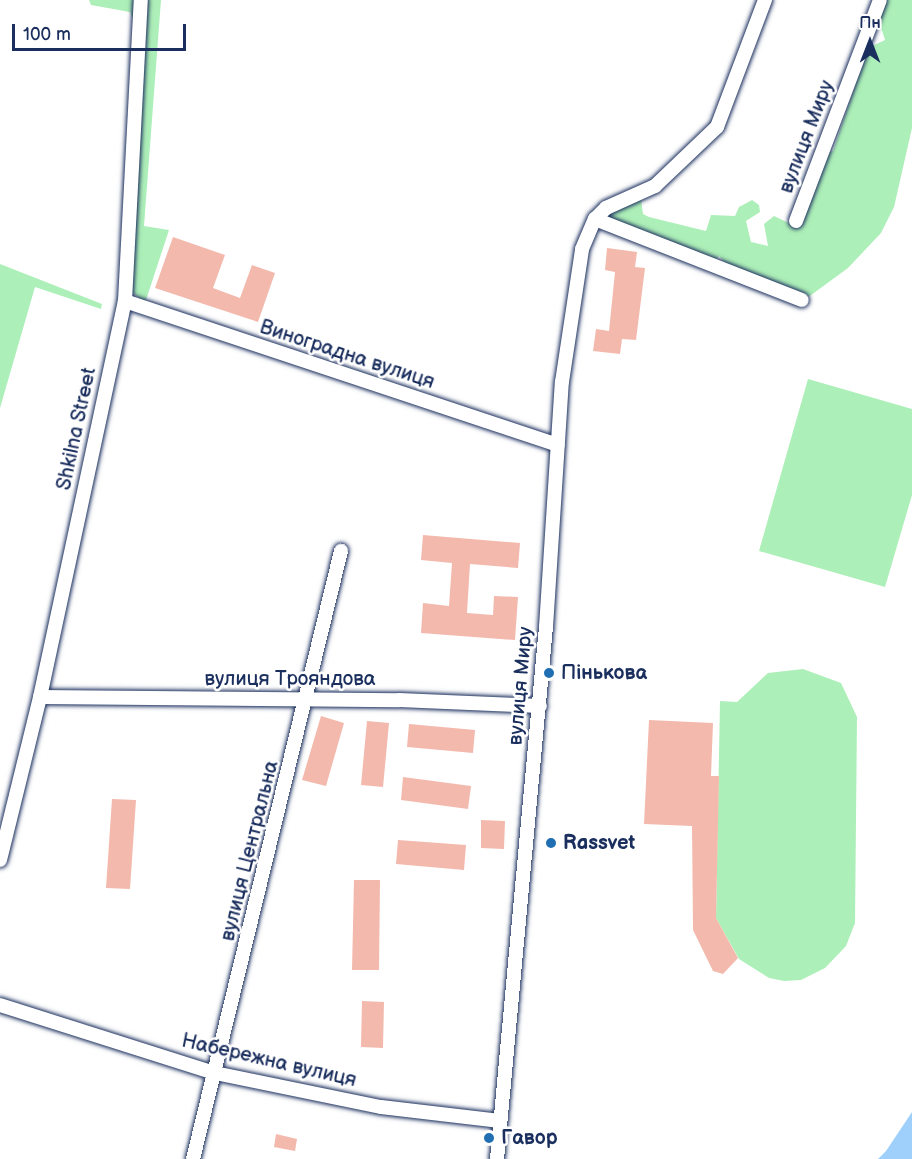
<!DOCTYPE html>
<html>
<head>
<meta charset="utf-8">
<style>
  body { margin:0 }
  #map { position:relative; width:912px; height:1159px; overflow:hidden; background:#fff; font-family:"Balsamiq Sans",sans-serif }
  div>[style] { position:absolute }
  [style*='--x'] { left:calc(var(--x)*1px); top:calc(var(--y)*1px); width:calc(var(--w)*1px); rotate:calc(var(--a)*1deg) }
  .green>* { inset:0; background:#adefb8 }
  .water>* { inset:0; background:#9ed0fb }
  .building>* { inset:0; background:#f3b9ad }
  .roads { filter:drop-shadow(0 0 2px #1b2f5e) drop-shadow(0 0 2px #1b2f5e) }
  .minor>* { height:14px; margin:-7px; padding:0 7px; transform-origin:7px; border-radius:7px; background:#fff }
  .dots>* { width:16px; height:16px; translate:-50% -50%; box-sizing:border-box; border:3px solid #fff; border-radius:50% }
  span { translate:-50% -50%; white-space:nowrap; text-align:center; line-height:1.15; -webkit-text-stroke:5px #fff; paint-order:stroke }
  .street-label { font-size:20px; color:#1b2f5e }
  .poi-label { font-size:20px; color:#1b2f5e; font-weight:700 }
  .left { translate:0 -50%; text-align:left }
  .north { position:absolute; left:840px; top:12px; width:60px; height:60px; -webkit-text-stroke:4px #fff; paint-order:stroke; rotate:0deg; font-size:16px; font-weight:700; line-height:24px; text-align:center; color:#1b2f5e }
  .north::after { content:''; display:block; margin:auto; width:21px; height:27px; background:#1b2f5e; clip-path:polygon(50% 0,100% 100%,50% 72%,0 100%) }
  .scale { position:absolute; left:12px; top:24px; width:174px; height:27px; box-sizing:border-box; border:3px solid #1b2f5e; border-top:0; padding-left:8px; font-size:18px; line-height:21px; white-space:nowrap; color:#1b2f5e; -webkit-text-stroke:4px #fff; paint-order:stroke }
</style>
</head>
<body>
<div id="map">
  <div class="green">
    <i style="clip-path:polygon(89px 0,135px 0,134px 22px,130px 12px,91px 5px)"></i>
    <i style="clip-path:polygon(148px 0,161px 0,144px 226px,169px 230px,145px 303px,131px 291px)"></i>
    <i style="clip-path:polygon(884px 0,912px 0,912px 128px,894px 207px,881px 233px,848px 268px,807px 298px,728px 266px,719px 256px,715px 261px,608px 220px,606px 215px,641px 199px,643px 214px,649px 217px,706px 231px,711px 215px,735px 216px,739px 207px,752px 200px,759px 205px,760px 212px,746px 221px,751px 242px,768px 246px,764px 224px,774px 216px,793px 225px,827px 153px,833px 151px,868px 48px,885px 40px,878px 18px)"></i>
    <i style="clip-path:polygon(0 264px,102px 304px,101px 309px,35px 287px,0 408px)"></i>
    <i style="clip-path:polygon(808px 379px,912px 409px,912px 495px,885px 587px,759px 551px)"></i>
    <i style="clip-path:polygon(803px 669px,841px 683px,857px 717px,855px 923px,846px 946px,825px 968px,801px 980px,784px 981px,769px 978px,739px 959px,716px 918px,720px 701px,737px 702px,768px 673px)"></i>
  </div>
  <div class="water">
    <i style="clip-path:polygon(912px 1112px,912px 1159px,878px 1159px,886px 1151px)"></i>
  </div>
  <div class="building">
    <i style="clip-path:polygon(173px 237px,225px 255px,213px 288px,240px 298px,252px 265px,275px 273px,258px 322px,155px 288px)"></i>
    <i style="clip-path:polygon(607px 248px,637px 252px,635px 267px,645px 268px,636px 340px,622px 339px,620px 354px,593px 351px,596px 329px,609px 331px,615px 272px,605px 270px)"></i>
    <i style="clip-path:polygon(423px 535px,520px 543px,518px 568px,470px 564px,467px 613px,493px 615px,494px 596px,518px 597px,515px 640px,421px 633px,423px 603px,449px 606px,452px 563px,421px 560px)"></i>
    <i style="clip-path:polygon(321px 716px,344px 723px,326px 786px,302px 780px)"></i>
    <i style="clip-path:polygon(649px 720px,713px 723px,711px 776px,719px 776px,716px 918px,738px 958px,723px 974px,713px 971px,693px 930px,692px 826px,644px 824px)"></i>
    <i style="clip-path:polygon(367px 721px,389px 723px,383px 787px,361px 785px)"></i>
    <i style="clip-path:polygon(409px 724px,475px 730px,473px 753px,407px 747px)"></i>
    <i style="clip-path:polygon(403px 777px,471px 786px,468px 809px,401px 800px)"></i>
    <i style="clip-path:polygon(112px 799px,136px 800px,130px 889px,106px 888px)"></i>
    <i style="clip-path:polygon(481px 820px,505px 821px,504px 849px,481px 848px)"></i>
    <i style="clip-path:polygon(398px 840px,466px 845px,464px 870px,396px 864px)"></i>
    <i style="clip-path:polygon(354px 880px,380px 880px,379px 970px,352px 970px)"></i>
    <i style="clip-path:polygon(362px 1001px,384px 1002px,383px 1048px,361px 1047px)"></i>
    <i style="clip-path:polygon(276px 1134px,297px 1139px,295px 1151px,274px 1147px)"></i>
  </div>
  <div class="roads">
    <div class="minor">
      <i style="--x:595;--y:219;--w:16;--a:-45"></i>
      <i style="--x:606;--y:208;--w:54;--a:-24.2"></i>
      <i style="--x:655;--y:186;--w:86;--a:-43.6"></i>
      <i style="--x:717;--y:127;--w:136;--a:-69.3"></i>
      <i style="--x:796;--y:221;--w:236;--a:-69.2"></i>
      <i style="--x:125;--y:301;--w:456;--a:18.4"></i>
      <i style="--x:40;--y:697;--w:359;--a:0.5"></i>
      <i style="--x:399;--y:700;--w:141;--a:2.4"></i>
      <i style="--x:0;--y:860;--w:168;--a:-76.2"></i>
      <i style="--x:40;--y:697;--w:405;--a:-77.9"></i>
      <i style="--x:125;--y:301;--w:301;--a:-87"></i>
      <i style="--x:0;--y:1005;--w:225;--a:17.6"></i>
      <i style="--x:215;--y:1073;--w:169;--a:11.6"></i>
      <i style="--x:381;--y:1107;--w:120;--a:6.7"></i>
      <i style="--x:193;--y:1159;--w:626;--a:-76.32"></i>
      <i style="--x:497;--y:1159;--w:534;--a:-84.74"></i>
      <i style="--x:546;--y:627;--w:246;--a:-86.3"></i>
      <i style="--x:562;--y:382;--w:134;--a:-81.4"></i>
      <i style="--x:582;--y:249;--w:33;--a:-67"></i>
      <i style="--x:595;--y:219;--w:222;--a:21.4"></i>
    </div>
  </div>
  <div class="dots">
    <i style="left:549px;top:673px;background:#1f6fb2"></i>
    <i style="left:551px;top:843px;background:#1f6fb2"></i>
    <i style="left:489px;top:1138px;background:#1f6fb2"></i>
  </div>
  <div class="street-label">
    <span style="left:807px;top:137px;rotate:-69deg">вулиця Миру</span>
    <span style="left:347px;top:355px;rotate:18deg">Виноградна вулиця</span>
    <span style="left:77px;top:429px;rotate:-78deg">Shkilna Street</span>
    <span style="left:290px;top:679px">вулиця Трояндова</span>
    <span style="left:521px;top:686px;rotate:-85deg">вулиця Миру</span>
    <span style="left:250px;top:851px;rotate:-76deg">вулиця Центральна</span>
    <span style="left:269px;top:1061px;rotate:13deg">Набережна вулиця</span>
  </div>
  <div class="poi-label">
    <span class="left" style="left:561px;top:673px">Пінькова</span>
    <span class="left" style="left:563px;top:843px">Rassvet</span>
    <span class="left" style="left:501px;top:1138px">Гавор</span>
  </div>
  <div class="north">Пн</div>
  <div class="scale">100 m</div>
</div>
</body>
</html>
